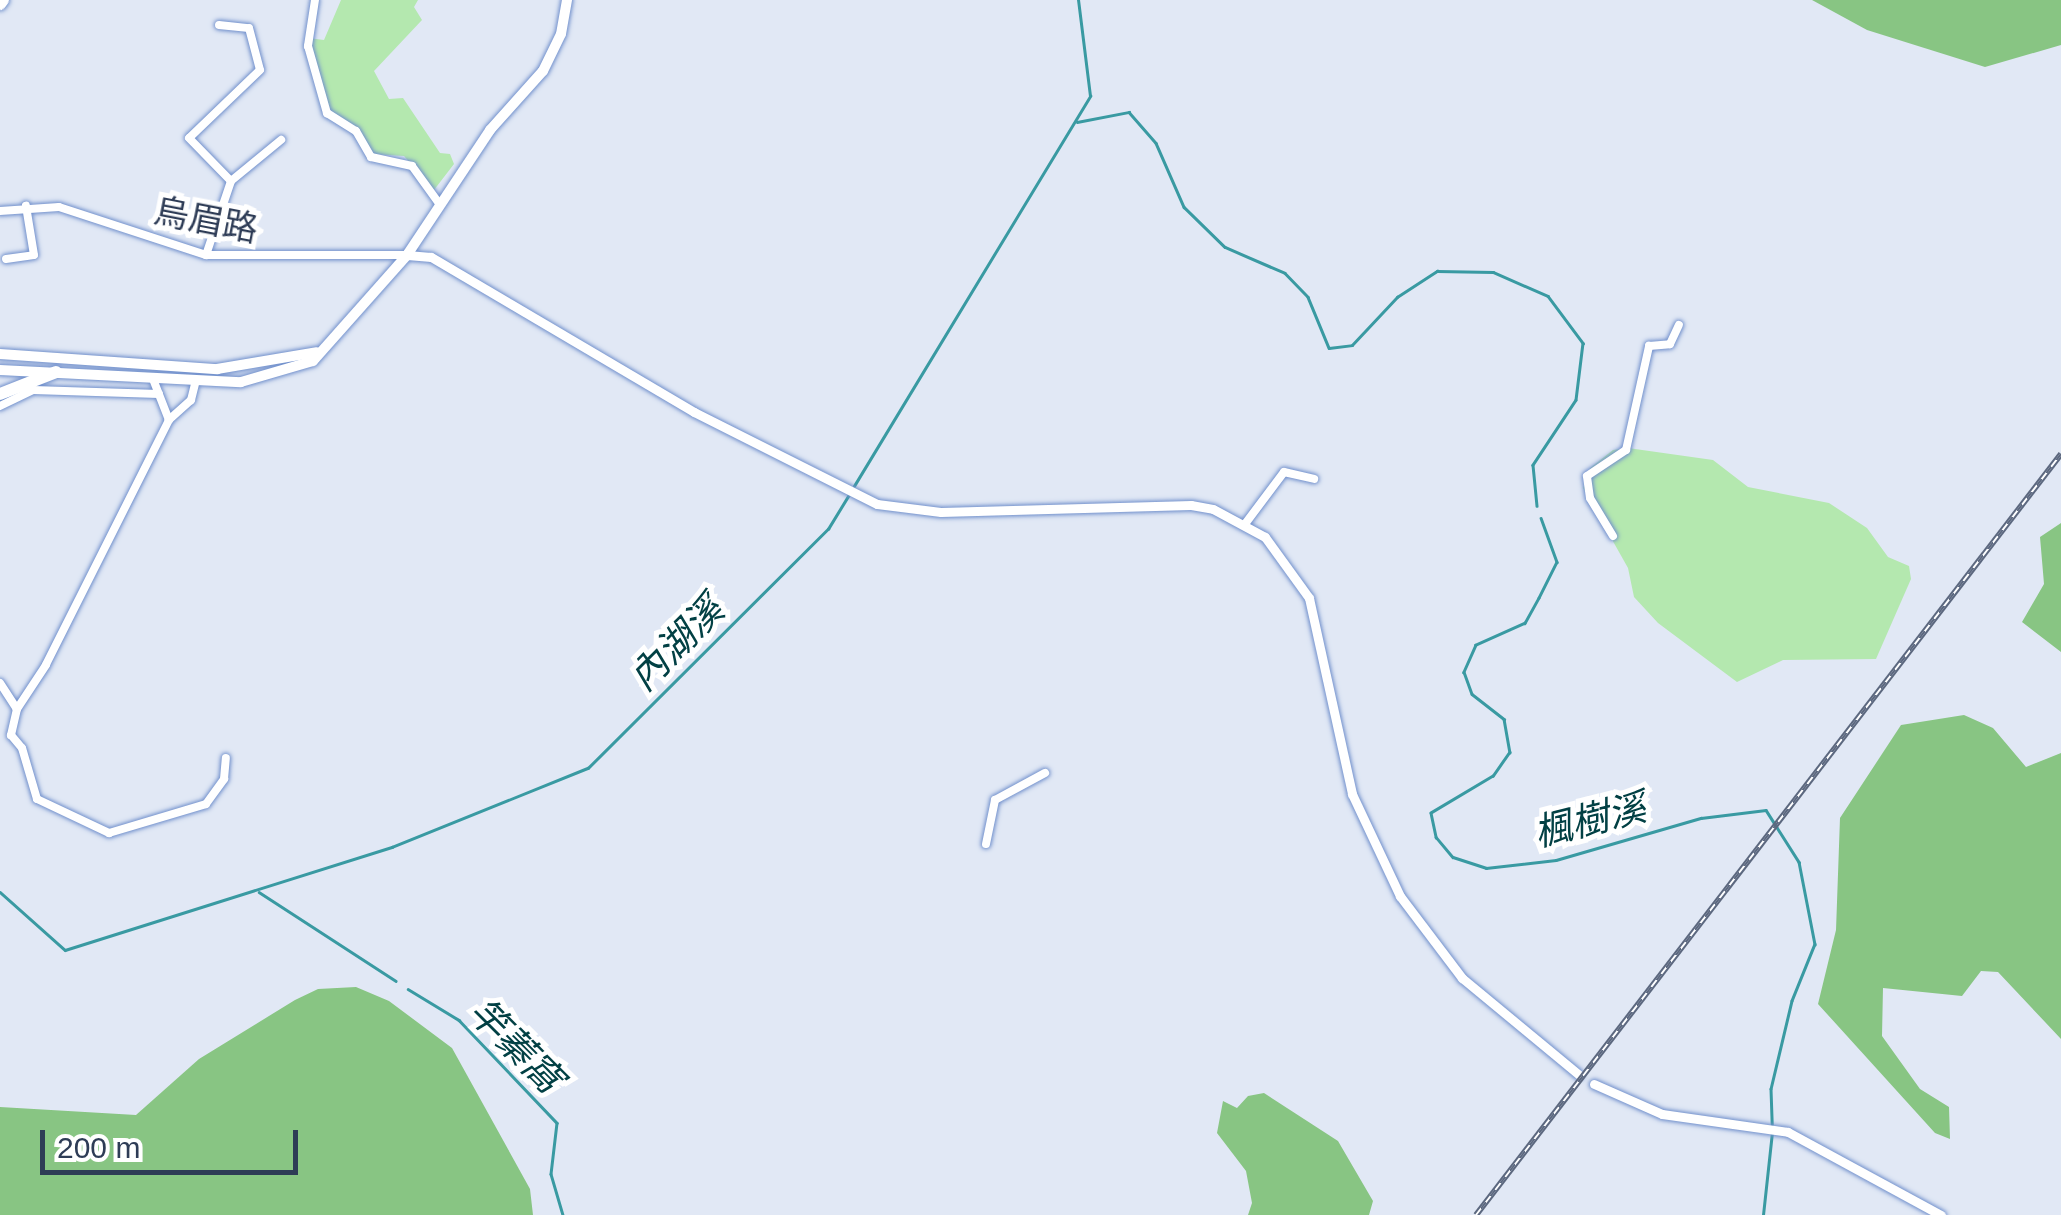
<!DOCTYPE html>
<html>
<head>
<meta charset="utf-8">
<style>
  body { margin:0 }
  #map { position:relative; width:2061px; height:1215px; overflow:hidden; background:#e1e8f5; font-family:Helvetica,"Noto Sans TC",sans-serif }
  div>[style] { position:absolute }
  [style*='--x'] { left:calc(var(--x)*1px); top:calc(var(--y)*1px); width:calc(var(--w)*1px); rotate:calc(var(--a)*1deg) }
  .green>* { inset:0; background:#b4e8af }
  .forest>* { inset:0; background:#88c583 }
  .stream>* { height:2.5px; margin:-1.25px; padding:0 1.25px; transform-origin:1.25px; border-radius:1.25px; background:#399aa2 }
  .roads { filter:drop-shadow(0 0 2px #7190cc) drop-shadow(0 0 2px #7190cc) }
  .minor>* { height:8px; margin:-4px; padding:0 4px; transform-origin:4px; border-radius:4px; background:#fff }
  .tertiary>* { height:9px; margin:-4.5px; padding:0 4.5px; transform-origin:4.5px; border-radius:4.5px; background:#fff }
  .secondary>* { height:10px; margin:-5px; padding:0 5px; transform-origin:5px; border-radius:5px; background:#fff }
  .motorway>* { height:12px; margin:-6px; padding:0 6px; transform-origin:6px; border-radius:6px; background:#fff }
  .rail>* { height:6px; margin-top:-3px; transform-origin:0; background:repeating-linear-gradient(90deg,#fff 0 8px,#5c687f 0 16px); box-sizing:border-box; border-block:2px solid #5c687f }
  span { translate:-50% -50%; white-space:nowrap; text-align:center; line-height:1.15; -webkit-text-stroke:10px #fff; paint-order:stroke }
  .street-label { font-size:35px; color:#2e3c56 }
  .water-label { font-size:38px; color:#024044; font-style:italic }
  .scale { position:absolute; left:40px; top:1130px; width:258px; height:45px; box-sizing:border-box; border:5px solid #2e3c56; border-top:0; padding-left:12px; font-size:30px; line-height:35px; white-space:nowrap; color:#2e3c56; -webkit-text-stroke:8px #fff; paint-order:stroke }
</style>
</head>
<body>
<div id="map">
  <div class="green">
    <i style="clip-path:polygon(341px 0,418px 0,414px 7px,422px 20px,374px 71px,389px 99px,403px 98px,440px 153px,450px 154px,454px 164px,434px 190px,404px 156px,371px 154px,360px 134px,321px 104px,308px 38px,324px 40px)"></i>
    <i style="clip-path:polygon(1628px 448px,1713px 460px,1748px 487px,1829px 503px,1867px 528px,1888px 557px,1909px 566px,1911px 579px,1876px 659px,1783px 660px,1737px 682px,1658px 623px,1634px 597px,1628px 568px,1583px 488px,1590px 468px,1613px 450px)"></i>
  </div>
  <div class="forest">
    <i style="clip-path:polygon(1812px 0,2061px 0,2061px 45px,1985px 67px,1867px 30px)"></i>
    <i style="clip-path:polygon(2061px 523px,2061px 652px,2022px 622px,2044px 584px,2040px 537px)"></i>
    <i style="clip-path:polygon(1964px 715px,1993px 728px,2026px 767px,2061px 753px,2061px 1039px,1998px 972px,1981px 971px,1962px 996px,1883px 988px,1882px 1036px,1920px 1089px,1949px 1107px,1950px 1139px,1935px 1133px,1818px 1004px,1836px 930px,1840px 818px,1901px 725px)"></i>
    <i style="clip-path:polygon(356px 987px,389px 1001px,452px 1048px,530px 1189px,533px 1215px,0 1215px,0 1107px,136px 1115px,199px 1059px,295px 1000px,318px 989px)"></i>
    <i style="clip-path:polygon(1264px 1093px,1338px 1141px,1373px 1201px,1369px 1215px,1248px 1215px,1252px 1203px,1246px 1171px,1217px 1133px,1223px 1101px,1237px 1108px,1248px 1096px)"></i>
  </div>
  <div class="stream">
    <i style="--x:1077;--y:122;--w:53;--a:-10.9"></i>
    <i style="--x:1129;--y:112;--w:41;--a:48.9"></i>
    <i style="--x:1156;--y:143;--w:70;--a:66.4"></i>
    <i style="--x:1184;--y:207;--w:57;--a:44.3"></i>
    <i style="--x:1225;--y:247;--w:65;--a:23.4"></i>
    <i style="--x:1285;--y:273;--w:33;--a:46"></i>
    <i style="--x:1308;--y:297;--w:55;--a:67.6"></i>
    <i style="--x:1329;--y:348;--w:23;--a:-7"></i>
    <i style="--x:1352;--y:345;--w:66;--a:-46.8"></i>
    <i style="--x:1397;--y:297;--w:48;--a:-33"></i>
    <i style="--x:1437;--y:271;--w:56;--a:1"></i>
    <i style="--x:1493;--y:272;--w:60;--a:23.6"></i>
    <i style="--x:1548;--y:296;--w:59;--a:53.3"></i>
    <i style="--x:1583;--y:343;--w:57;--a:97"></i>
    <i style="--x:1576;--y:400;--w:78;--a:123.5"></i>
    <i style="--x:1533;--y:465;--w:41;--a:84.4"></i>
    <i style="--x:854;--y:486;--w:456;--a:-58.8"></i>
    <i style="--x:1090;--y:96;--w:97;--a:-97.1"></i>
    <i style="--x:1541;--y:518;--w:47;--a:70"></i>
    <i style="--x:1557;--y:562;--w:40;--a:116.6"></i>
    <i style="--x:1539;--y:598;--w:29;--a:119"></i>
    <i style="--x:1525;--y:623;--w:54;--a:155.8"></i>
    <i style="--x:1476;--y:645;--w:30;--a:114"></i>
    <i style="--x:1464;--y:672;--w:23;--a:70"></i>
    <i style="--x:1472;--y:694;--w:41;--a:38"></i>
    <i style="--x:1504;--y:719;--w:34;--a:80"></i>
    <i style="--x:1510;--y:752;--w:29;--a:125"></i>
    <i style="--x:1493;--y:776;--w:72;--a:149.2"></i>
    <i style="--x:1431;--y:813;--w:25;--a:78"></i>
    <i style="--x:1436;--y:837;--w:26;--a:50"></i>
    <i style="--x:1453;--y:857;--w:35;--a:18"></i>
    <i style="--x:1486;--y:868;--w:70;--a:-6.5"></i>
    <i style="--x:1556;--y:860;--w:151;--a:-16.2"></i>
    <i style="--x:1701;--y:818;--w:65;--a:-7"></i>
    <i style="--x:1766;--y:810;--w:62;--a:57.6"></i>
    <i style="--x:1799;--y:862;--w:84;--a:79"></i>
    <i style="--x:1815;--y:944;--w:61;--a:112"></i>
    <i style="--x:1792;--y:1001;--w:90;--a:103.4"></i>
    <i style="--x:1771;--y:1089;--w:35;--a:88"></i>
    <i style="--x:0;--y:892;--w:87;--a:41.7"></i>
    <i style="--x:65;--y:950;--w:343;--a:-17.5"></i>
    <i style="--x:392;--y:847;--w:211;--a:-22"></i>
    <i style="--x:588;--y:768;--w:339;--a:-44.9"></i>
    <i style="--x:828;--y:529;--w:42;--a:-58.6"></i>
    <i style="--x:259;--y:892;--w:163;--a:33"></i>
    <i style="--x:408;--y:989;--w:60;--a:31.3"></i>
    <i style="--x:459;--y:1020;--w:142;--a:46.4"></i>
    <i style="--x:557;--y:1123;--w:51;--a:96.7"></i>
    <i style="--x:551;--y:1174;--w:43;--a:73.7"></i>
    <i style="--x:1763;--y:1215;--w:83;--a:-83.8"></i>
  </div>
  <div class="roads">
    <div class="minor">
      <i style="--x:315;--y:0;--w:47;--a:98.7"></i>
      <i style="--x:308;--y:46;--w:70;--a:74.2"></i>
      <i style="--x:327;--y:113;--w:34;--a:32"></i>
      <i style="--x:356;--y:131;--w:30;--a:60"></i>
      <i style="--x:371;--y:157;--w:42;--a:12.4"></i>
      <i style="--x:412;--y:166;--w:44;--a:54.2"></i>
      <i style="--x:219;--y:25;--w:30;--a:6"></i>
      <i style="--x:249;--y:28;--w:43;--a:75.3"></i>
      <i style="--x:260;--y:70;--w:98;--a:136.2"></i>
      <i style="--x:189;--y:138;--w:60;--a:45.7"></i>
      <i style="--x:231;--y:181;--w:65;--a:-39.4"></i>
      <i style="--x:0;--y:211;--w:59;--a:-3.9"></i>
      <i style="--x:59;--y:207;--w:155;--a:18.1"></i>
      <i style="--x:206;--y:255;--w:201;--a:0"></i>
      <i style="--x:206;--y:255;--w:78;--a:-71.3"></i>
      <i style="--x:6;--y:259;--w:28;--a:-8"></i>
      <i style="--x:34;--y:255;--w:50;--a:-99.3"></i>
      <i style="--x:153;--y:379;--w:44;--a:68.7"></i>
      <i style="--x:196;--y:380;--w:21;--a:104"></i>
      <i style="--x:191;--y:400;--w:30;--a:138"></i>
      <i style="--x:169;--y:420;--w:274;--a:116.7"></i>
      <i style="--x:46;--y:665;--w:53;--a:123.4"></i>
      <i style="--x:17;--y:709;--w:27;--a:103"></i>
      <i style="--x:11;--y:735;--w:17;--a:50"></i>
      <i style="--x:22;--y:748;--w:53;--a:73.6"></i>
      <i style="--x:37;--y:799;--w:80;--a:25.3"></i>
      <i style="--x:109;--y:833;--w:101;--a:-16.6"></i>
      <i style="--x:206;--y:804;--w:31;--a:-54"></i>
      <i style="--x:224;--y:779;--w:21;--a:-85"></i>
      <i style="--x:0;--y:406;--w:37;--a:-26"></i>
      <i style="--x:33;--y:390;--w:126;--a:1.8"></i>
      <i style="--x:1245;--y:524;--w:65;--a:-53.1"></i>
      <i style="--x:1284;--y:472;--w:31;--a:13"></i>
      <i style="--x:1613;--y:536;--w:44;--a:-121.2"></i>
      <i style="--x:1590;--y:498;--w:22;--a:-98"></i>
      <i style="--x:1587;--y:476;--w:47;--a:-33.7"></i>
      <i style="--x:1626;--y:450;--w:107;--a:-77.5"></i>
      <i style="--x:1649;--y:346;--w:21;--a:-5"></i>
      <i style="--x:1670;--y:344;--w:21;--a:-65"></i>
      <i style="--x:0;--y:683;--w:31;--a:57"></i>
      <i style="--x:986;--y:844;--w:45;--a:-78.4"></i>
      <i style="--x:995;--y:800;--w:57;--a:-28.4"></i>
    </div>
    <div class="tertiary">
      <i style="--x:407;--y:255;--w:24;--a:5"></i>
      <i style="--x:431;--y:257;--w:305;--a:30.5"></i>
      <i style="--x:694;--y:412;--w:205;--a:26.7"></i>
      <i style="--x:877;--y:504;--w:64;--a:7.1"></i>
      <i style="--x:941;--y:512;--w:250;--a:-1.6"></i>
      <i style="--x:1191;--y:505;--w:22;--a:10"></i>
      <i style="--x:1213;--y:509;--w:59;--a:28.3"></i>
      <i style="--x:1265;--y:537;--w:75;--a:54.2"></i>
      <i style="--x:1309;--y:598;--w:201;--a:77.6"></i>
      <i style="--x:1352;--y:794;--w:113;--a:64.8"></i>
      <i style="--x:1400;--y:896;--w:103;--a:52.9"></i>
      <i style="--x:1462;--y:978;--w:151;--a:39.6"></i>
      <i style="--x:1594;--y:1084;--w:74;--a:23.8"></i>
      <i style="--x:1662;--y:1114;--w:127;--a:8.1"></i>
      <i style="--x:1788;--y:1132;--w:174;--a:28.5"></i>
    </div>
    <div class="secondary">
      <i style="--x:0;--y:354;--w:218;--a:4"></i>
      <i style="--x:217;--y:369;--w:101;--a:-9.6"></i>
      <i style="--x:0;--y:370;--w:241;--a:2.9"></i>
      <i style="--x:241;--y:382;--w:75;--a:-16.3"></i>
      <i style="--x:313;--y:361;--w:142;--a:-48.4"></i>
      <i style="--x:407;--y:255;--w:150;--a:-56.4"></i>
      <i style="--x:490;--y:130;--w:79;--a:-48.1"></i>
      <i style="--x:543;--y:71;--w:41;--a:-64.1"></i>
      <i style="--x:561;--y:34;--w:35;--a:-80"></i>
    </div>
    <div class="motorway">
      <i style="--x:0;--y:4;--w:5;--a:-53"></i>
      <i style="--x:0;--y:394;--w:60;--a:-21.4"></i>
    </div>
  </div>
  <div class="rail">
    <i style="--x:1476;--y:1215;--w:960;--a:-52.45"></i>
  </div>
  <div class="street-label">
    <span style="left:206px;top:220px;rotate:11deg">烏眉路</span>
  </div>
  <div class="water-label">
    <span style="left:677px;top:644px;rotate:-45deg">內湖溪</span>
    <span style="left:1590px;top:821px;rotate:-14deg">楓樹溪</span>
    <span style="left:515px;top:1046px;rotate:45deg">竿蓁窩</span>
  </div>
  <div class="scale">200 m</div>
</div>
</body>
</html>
